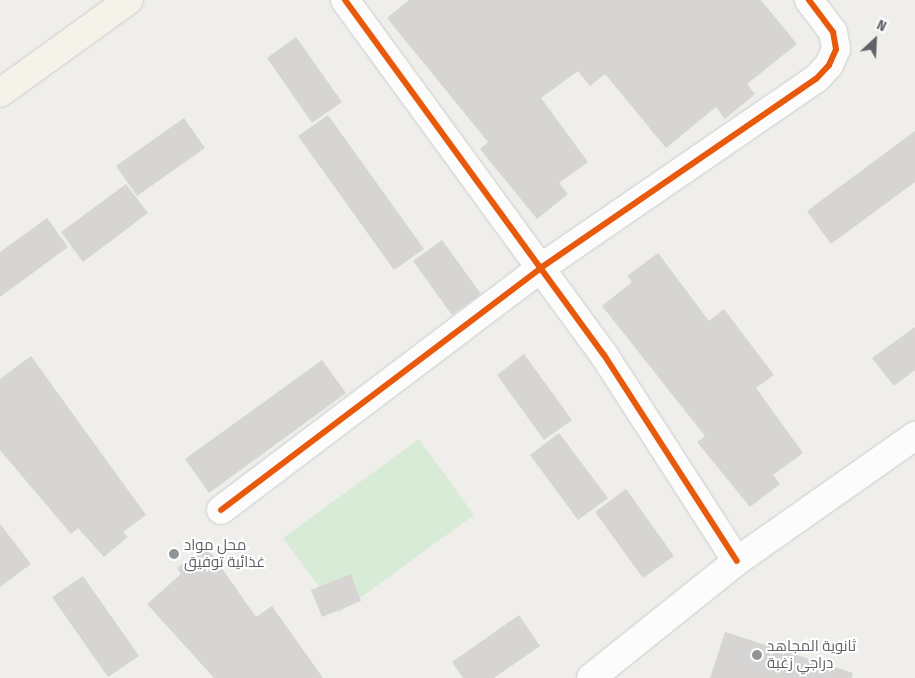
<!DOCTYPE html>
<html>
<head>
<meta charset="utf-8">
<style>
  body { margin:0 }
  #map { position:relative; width:915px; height:678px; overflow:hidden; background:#efeeea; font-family:"Fira Sans Condensed",Cairo,sans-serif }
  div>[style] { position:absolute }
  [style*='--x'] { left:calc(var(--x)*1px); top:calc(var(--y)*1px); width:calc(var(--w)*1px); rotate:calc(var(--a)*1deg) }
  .green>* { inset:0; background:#d8ebd6 }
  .building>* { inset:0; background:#d6d5d3 }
  .roads { filter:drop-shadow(0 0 1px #cbcccc) drop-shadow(0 0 1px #cbcccc) }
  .minor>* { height:28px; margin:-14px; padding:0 14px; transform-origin:14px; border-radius:14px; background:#fdfcfc }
  .major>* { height:28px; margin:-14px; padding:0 14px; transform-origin:14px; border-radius:14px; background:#f4f2e9 }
  .cycleway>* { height:6px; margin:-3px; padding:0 3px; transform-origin:3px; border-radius:3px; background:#e8590c }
  .dots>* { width:14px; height:14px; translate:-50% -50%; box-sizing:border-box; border:2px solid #fff; border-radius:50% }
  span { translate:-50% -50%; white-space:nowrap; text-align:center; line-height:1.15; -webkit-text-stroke:4px #fff; paint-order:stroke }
  .poi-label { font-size:15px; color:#5f6368 }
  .left { translate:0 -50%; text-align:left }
  .north { position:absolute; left:850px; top:15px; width:50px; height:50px; -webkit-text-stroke:4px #fff; paint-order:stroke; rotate:25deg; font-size:14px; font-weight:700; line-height:20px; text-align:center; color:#5f6368 }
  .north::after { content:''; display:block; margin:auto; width:18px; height:22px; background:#5f6368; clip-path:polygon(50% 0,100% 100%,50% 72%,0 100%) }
</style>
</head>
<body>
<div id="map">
  <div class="green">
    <i style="clip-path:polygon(419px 439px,474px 515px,339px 613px,283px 538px)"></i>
  </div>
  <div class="building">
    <i style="clip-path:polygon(409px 0,761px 0,797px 44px,747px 84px,755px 94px,725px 119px,716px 107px,666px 148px,605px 74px,590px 86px,578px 71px,541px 98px,588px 162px,559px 183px,568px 194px,537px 219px,480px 149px,488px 142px,387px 18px)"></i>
    <i style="clip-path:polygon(296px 37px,342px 102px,312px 123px,267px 58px)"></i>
    <i style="clip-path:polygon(328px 115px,424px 249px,394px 270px,298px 136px)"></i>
    <i style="clip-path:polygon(184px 118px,205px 148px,137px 196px,116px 166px)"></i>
    <i style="clip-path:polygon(915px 131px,915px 182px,831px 244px,807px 211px)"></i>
    <i style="clip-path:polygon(126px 184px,148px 213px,83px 262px,61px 232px)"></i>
    <i style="clip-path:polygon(47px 218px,68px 247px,0 297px,0 252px)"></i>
    <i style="clip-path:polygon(442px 240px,481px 294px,452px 315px,413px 261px)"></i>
    <i style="clip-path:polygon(658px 253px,709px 321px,724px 309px,774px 375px,756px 388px,803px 453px,773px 475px,780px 484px,750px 507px,697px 442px,705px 436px,602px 306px,632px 282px,627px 276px)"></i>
    <i style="clip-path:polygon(915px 327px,915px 370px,894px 386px,872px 358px)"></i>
    <i style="clip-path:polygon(524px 354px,572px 420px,544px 440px,497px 375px)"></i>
    <i style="clip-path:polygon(31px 356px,146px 515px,123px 532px,128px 537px,104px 557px,78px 528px,71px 534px,0 450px,0 379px)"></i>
    <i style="clip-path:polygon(322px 360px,346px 393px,209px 493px,185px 459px)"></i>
    <i style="clip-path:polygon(559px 433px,608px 498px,578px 520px,530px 455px)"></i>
    <i style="clip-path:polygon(626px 489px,674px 556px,643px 578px,595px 512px)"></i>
    <i style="clip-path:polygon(0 524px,31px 564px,0 587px)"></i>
    <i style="clip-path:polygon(207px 547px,256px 617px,272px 606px,323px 678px,214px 678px,147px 604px,181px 574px,177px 568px)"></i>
    <i style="clip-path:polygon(351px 574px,361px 601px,322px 617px,311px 590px)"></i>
    <i style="clip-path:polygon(83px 576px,139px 656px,108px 677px,52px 597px)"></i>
    <i style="clip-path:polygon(519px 615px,540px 646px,494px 678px,463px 678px,452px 662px)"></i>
    <i style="clip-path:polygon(725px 632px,853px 673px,852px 678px,710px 678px)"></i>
  </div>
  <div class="roads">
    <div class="minor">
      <i style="--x:345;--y:0;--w:439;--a:53.9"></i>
      <i style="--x:604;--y:355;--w:245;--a:57.2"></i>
      <i style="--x:221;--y:510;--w:403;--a:-37.1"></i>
      <i style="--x:542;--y:267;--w:332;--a:-34.5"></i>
      <i style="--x:816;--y:79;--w:19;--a:-47"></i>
      <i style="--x:829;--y:65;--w:17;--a:-66"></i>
      <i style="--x:836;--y:49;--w:17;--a:-100"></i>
      <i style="--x:833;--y:32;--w:40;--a:-127"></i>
      <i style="--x:591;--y:678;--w:187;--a:-38.7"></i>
      <i style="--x:737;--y:561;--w:218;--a:-35.1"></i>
    </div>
    <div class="major">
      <i style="--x:0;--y:93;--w:159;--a:-35.8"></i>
    </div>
  </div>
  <div class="cycleway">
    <i style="--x:345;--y:0;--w:439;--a:53.9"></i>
    <i style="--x:604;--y:355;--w:245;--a:57.2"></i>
    <i style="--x:221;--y:510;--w:403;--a:-37.1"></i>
    <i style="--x:542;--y:267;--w:332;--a:-34.5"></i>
    <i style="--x:816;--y:79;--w:19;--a:-47"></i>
    <i style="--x:829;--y:65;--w:17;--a:-66"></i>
    <i style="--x:836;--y:49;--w:17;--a:-100"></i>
    <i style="--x:833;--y:32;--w:40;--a:-127"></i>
  </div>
  <div class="dots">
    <i style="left:174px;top:554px;background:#919496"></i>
    <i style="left:757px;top:655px;background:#919496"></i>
  </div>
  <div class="poi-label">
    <span class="left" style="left:184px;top:554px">محل مواد<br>غذائية توفيق</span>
    <span class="left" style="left:767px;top:655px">ثانوية المجاهد<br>دراجي زغبة</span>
  </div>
  <div class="north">N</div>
</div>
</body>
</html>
